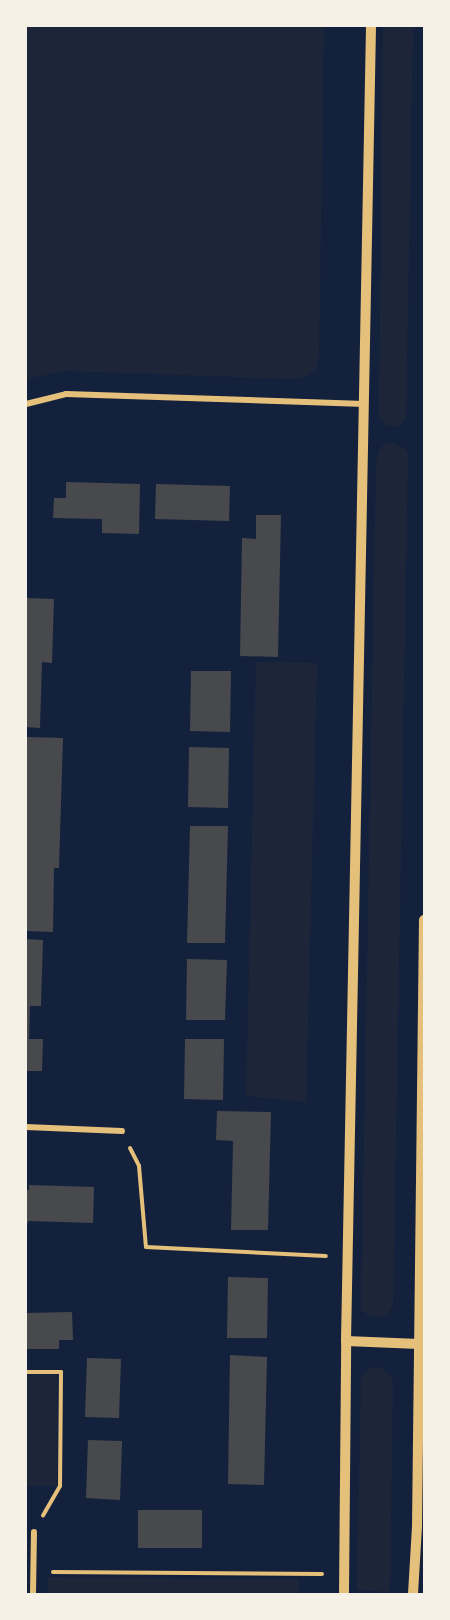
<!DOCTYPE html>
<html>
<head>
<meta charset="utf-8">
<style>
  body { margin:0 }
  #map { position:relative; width:450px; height:1620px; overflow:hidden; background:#14213d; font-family:Cabin,sans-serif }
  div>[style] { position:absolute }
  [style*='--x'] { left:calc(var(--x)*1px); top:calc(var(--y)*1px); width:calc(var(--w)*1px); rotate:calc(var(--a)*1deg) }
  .green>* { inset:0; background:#1d2539 }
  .building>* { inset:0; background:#48494c }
  .path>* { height:4px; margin:-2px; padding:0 2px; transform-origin:2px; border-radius:2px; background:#e5c07b }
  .minor>* { height:6px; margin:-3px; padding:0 3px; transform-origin:3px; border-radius:3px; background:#e5c07b }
  .tertiary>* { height:10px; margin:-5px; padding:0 5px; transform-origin:5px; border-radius:5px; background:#e5c07b }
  span { translate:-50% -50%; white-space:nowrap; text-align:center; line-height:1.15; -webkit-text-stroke:4.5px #f6f1e7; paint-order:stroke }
  .frame { position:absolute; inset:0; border:27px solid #f6f1e7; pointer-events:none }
</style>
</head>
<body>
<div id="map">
  <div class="green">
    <i style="clip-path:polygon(26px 26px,324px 26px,319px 357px,316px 369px,306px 376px,295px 379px,65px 371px,26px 379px)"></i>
    <i style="clip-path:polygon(383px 26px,413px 26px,406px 418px,399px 427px,386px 425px,379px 416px)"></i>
    <i style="clip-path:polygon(390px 442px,405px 448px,408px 456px,393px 1305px,388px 1314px,380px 1317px,368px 1315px,361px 1310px,376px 464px,378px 452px,383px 445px)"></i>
    <i style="clip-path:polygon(256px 662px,317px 663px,306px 1102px,246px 1096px)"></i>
    <i style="clip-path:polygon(371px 1367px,381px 1368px,389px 1373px,393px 1380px,390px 1592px,357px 1590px,361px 1378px)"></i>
    <i style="clip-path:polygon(26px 1375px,57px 1375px,57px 1486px,26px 1486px)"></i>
    <i style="clip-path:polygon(48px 1577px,299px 1579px,299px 1594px,48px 1594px)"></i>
  </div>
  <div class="building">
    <i style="clip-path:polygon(66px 482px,140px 484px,139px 534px,102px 533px,102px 519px,53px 518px,54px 498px,66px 498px)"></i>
    <i style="clip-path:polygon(156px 484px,230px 486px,229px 521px,155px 519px)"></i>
    <i style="clip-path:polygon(256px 515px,281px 515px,278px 657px,240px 656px,242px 538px,256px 539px)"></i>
    <i style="clip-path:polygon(26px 598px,54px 599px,52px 663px,42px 662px,40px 728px,26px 727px)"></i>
    <i style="clip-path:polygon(191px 671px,231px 671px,230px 732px,190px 731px)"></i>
    <i style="clip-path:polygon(27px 737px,63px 738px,59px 868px,54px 868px,53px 932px,26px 931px)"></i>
    <i style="clip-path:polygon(189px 747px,229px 748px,228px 808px,188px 807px)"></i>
    <i style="clip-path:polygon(190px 826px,228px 826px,225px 943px,187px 943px)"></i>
    <i style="clip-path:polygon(26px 939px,43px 940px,41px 1006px,30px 1006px,29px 1039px,43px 1039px,42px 1071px,26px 1071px)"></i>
    <i style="clip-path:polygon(187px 959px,227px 960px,225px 1020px,186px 1020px)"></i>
    <i style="clip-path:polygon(185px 1039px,224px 1039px,223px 1100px,184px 1099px)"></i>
    <i style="clip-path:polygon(217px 1111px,271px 1112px,268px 1230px,231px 1230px,233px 1141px,216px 1140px)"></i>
    <i style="clip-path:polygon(29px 1185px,94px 1187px,93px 1223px,28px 1221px,26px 1229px,26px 1190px,29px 1190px)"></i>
    <i style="clip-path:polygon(228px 1277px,268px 1278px,267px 1338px,227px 1338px)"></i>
    <i style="clip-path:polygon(72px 1312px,73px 1340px,59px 1340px,59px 1349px,26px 1349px,26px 1313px)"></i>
    <i style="clip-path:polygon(230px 1355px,267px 1357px,264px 1485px,228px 1484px)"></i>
    <i style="clip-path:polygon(87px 1358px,121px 1359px,119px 1418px,85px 1417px)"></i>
    <i style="clip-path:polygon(88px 1440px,122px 1441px,120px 1500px,86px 1498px)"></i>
    <i style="clip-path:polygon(138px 1510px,202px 1510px,202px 1548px,138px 1548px)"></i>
  </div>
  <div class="path">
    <i style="--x:130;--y:1148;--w:20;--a:63"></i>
    <i style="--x:139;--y:1166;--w:81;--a:85.1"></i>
    <i style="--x:146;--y:1247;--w:180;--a:2.9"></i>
    <i style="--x:26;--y:1372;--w:35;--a:0"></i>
    <i style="--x:61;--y:1372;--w:114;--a:90.5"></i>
    <i style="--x:60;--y:1486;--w:34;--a:120"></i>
    <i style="--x:53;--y:1572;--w:269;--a:0.4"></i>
  </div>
  <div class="minor">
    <i style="--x:26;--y:404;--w:41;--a:-14"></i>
    <i style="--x:66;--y:394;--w:299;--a:1.9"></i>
    <i style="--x:26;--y:1127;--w:96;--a:2.4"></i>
    <i style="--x:33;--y:1594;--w:62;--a:-89.1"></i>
  </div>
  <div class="tertiary">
    <i style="--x:346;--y:1341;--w:73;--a:2.4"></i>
    <i style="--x:344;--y:1594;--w:253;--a:-89.5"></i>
    <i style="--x:346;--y:1341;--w:1315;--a:-88.91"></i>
    <i style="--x:413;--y:1594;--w:67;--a:-86.6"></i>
    <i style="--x:417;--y:1527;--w:607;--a:-89.34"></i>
  </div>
  <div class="frame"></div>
</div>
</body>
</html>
